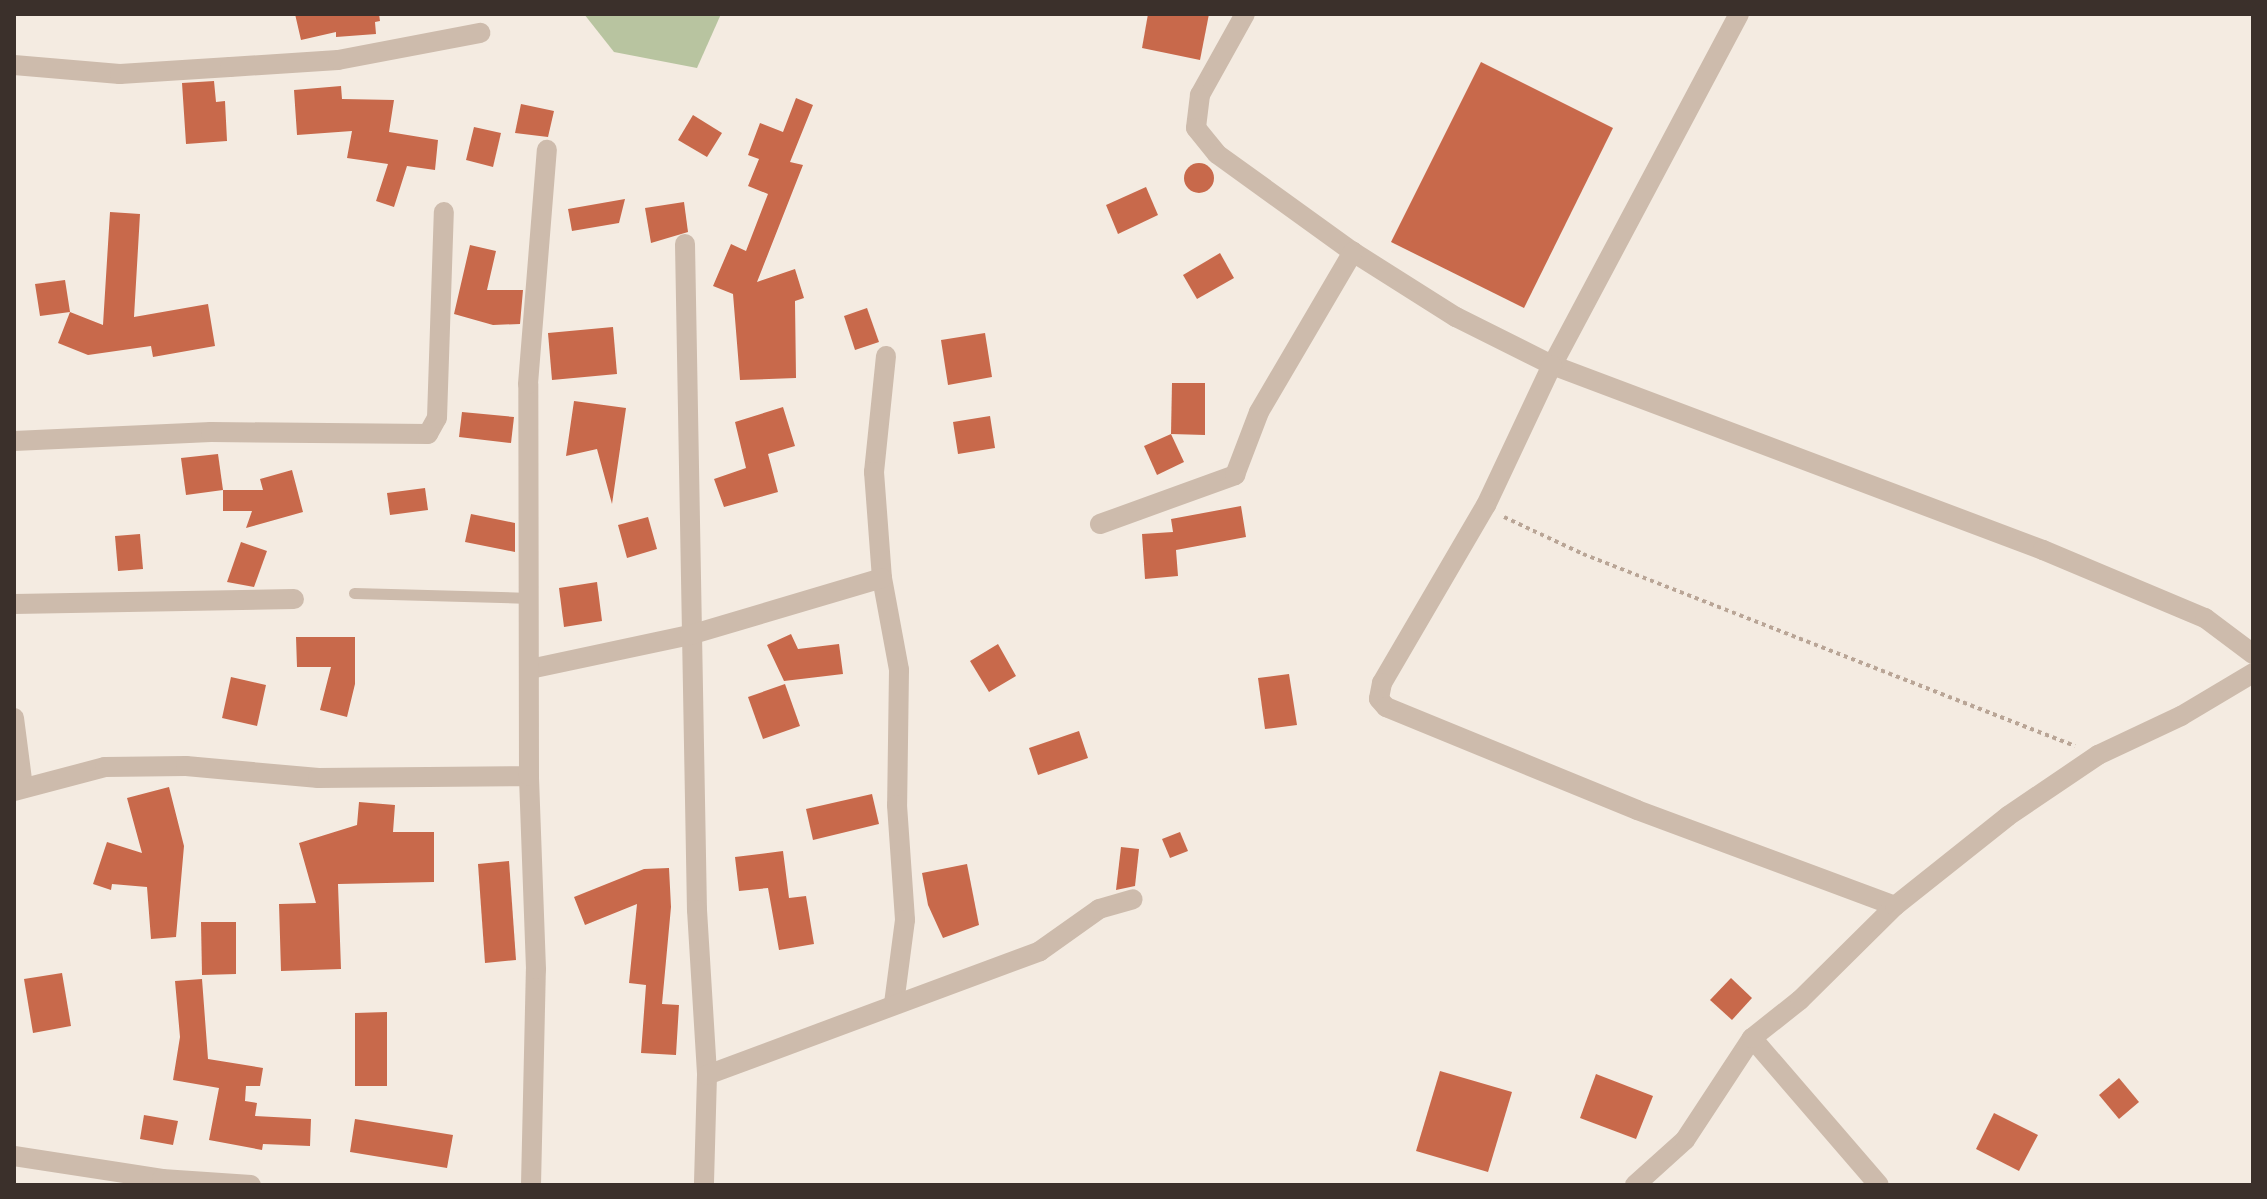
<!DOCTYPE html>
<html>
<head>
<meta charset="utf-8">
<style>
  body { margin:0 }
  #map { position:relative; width:2267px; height:1199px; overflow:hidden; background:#f4ebe1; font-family:"Space Grotesk",sans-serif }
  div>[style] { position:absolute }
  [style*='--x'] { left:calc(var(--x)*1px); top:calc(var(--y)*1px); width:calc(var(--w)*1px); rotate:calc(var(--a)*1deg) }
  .green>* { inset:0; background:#b8c4a0 }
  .building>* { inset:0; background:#c8694b }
  .round { border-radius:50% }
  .path>* { height:4px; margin-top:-2px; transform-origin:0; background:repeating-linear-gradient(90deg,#b9a596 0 4px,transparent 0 8px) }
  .service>* { height:11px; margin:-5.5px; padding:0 5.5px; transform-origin:5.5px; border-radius:5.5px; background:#cdbbac }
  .minor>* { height:20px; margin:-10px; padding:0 10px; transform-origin:10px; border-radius:10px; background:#cdbbac }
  span { translate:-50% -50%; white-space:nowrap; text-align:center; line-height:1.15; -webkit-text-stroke:6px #fbf5ee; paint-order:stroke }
  .frame { position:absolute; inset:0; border:16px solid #3b302b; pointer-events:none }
</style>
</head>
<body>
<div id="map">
  <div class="green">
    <i style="clip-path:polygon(584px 14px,721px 14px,697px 68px,614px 52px)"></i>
  </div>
  <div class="building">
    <i style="clip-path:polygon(295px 14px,379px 14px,380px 21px,375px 22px,376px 34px,336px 37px,336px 32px,301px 40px)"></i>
    <i style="clip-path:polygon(1148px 14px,1209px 14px,1200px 60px,1142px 48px)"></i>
    <i style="clip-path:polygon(1481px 62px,1613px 128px,1524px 308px,1391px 242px)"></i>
    <i style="clip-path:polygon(214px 81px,216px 102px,225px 101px,227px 141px,186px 144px,182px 83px)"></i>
    <i style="clip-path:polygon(341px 86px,342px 99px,394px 100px,389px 132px,438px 140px,435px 170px,407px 166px,394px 207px,376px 201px,388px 164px,347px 158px,352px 131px,297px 135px,294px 90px)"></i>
    <i style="clip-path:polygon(796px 98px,813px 105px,790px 162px,803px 165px,757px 282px,795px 269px,804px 298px,795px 301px,796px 378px,740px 380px,733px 294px,713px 286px,731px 244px,746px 251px,768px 194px,748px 186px,759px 159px,748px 155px,760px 123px,783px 132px)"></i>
    <i style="clip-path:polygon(521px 104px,554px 111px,548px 137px,515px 133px)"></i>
    <i style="clip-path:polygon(693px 115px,722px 133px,707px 157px,678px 140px)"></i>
    <i style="clip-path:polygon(474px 127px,501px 133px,493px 167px,466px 160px)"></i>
    <i class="round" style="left:1184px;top:163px;width:30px;height:30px"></i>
    <i style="clip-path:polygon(1146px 187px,1158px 215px,1118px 234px,1106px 205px)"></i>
    <i style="clip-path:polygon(625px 199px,619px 223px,572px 231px,568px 209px)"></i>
    <i style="clip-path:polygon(684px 202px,688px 232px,651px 243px,645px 208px)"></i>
    <i style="clip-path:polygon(110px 212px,140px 214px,134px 317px,208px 304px,215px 346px,153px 357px,151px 346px,88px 355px,58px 343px,70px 312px,103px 325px)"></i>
    <i style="clip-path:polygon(470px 245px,496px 251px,487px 290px,523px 290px,520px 324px,493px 325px,454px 314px)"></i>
    <i style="clip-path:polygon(1220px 253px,1234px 278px,1197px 299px,1183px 275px)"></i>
    <i style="clip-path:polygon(65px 280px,70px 312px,40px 316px,35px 284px)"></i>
    <i style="clip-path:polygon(867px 308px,879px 342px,855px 350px,844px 316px)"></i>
    <i style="clip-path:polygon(613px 327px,617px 374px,552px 380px,548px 333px)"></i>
    <i style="clip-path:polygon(985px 333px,992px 377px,948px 385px,941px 340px)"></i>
    <i style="clip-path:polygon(1172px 383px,1205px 383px,1205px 435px,1171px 434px)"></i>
    <i style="clip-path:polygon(574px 401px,626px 408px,612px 504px,597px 449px,566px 456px)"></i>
    <i style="clip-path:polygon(783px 407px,795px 446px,768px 454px,778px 492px,724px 507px,714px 479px,746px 468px,735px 422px)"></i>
    <i style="clip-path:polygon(462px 412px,514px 417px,511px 443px,459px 437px)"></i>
    <i style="clip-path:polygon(990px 416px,995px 448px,958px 454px,953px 422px)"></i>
    <i style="clip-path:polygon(1171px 434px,1184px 462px,1157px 475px,1144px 446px)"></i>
    <i style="clip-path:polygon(218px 454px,223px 490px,186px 495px,181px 458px)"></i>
    <i style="clip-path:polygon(292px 470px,303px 512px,246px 528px,252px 511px,223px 511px,223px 490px,263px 490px,260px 479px)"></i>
    <i style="clip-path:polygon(425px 488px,428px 510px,390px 515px,387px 493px)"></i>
    <i style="clip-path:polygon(1241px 506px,1246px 537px,1176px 550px,1178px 576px,1145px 579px,1142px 534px,1173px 532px,1171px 519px)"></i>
    <i style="clip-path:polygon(471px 514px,515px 523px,515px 552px,465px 542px)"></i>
    <i style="clip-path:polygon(648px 517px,657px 549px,627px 558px,618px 525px)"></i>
    <i style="clip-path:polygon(140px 534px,143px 569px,118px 571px,115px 536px)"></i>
    <i style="clip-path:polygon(241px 542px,267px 551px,254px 587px,227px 582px)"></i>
    <i style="clip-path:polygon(597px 582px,602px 621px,564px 627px,559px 588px)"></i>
    <i style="clip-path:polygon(791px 634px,798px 649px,839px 644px,843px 674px,784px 681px,767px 645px)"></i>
    <i style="clip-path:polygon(296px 637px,355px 637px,355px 684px,347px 717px,320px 710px,331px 667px,297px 667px)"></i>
    <i style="clip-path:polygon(998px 644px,1016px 676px,989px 692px,970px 661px)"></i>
    <i style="clip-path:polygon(1289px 674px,1297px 725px,1265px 729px,1258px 678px)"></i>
    <i style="clip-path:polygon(231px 677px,266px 685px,257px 726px,222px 718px)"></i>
    <i style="clip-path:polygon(785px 684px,800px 726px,763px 739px,748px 697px)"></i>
    <i style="clip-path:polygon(1079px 731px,1088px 758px,1038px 775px,1029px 748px)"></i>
    <i style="clip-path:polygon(169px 787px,184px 846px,176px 937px,151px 939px,147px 887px,112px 884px,111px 890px,93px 884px,107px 842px,142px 853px,127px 798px)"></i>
    <i style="clip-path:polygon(872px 794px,879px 824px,813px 840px,806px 809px)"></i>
    <i style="clip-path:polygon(359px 802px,395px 805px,393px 832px,434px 832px,434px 882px,338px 884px,341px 969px,281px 971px,279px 904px,316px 903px,299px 843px,357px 825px)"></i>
    <i style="clip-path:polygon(1180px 832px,1188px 851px,1170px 858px,1162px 839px)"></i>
    <i style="clip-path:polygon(1121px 847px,1139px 849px,1135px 886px,1116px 890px)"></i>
    <i style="clip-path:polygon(783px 851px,789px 898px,806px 896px,814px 944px,779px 950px,768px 888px,739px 891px,735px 857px)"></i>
    <i style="clip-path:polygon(509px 861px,516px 960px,485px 963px,478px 864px)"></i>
    <i style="clip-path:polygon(967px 864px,979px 925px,943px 938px,928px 905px,922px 873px)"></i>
    <i style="clip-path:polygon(669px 868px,671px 907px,662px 1004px,679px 1005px,676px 1055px,641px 1053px,646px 985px,629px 983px,637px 904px,585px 925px,574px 897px,644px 869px)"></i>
    <i style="clip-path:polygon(201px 922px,236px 922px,236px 974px,202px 975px)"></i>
    <i style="clip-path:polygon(62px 973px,71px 1026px,33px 1033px,24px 979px)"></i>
    <i style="clip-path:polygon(1731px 978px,1752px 998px,1732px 1020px,1710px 1000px)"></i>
    <i style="clip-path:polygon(202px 979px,208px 1059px,263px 1068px,260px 1086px,246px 1086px,245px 1101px,257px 1103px,255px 1116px,311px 1119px,310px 1146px,263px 1144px,262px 1150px,209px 1140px,219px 1088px,173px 1080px,180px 1037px,175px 981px)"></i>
    <i style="clip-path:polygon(387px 1012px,387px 1086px,355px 1086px,355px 1013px)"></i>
    <i style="clip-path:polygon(1440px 1071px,1512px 1092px,1488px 1172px,1416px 1151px)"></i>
    <i style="clip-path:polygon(1596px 1074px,1653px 1096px,1636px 1139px,1580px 1118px)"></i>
    <i style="clip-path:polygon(2119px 1078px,2139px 1102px,2119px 1119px,2099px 1095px)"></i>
    <i style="clip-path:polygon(1994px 1113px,2038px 1135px,2019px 1171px,1976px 1149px)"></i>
    <i style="clip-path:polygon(144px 1115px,178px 1121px,173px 1145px,140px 1139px)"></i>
    <i style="clip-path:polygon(355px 1119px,453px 1135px,447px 1168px,350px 1152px)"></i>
  </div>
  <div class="path">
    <i style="--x:1504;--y:517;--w:87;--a:25.1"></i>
    <i style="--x:1583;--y:554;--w:528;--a:21.32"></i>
  </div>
  <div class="service">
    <i style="--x:354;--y:593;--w:176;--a:1.6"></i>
  </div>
  <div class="minor">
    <i style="--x:1245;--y:14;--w:93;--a:119.1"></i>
    <i style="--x:1200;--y:95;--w:33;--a:97"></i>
    <i style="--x:1196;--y:128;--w:33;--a:51"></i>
    <i style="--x:1217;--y:154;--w:168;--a:35.8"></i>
    <i style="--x:1353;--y:252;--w:122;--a:32.3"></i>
    <i style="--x:1456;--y:317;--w:107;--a:26.6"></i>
    <i style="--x:1552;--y:365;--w:525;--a:20.65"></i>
    <i style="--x:2043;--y:550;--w:176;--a:22.8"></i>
    <i style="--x:2205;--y:618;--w:60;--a:36.9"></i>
    <i style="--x:1739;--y:14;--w:398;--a:118"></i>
    <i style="--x:1552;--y:365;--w:155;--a:115.2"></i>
    <i style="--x:1486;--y:505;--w:206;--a:120.3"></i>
    <i style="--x:1382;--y:683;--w:16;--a:101"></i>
    <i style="--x:1379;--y:699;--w:11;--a:49"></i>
    <i style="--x:1386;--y:707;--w:271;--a:22.3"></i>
    <i style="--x:1637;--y:810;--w:275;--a:20.4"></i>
    <i style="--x:14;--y:65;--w:106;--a:4.9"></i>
    <i style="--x:120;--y:74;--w:110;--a:-3.6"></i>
    <i style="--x:230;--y:67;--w:108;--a:-3.7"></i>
    <i style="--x:338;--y:60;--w:145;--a:-10.8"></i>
    <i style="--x:685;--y:244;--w:666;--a:88.97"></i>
    <i style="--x:697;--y:910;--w:165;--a:86.5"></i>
    <i style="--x:707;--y:1075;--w:110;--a:91.6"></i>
    <i style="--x:886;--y:356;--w:117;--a:95.9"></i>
    <i style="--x:874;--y:472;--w:106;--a:85.7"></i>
    <i style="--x:882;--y:578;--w:94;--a:79.5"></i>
    <i style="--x:899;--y:670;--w:135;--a:90.8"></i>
    <i style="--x:897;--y:805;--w:115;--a:86"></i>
    <i style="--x:905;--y:920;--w:84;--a:97.5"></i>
    <i style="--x:14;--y:441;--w:197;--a:-2.6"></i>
    <i style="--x:211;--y:432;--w:217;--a:0.5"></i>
    <i style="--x:428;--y:434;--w:18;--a:-61"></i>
    <i style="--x:437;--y:418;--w:206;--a:-88.1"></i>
    <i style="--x:1100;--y:524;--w:144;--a:-19.9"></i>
    <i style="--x:1235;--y:475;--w:67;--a:-69.1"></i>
    <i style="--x:1259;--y:412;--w:186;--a:-59.6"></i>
    <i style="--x:14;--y:604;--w:280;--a:-1"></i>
    <i style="--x:530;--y:669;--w:164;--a:-12"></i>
    <i style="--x:690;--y:635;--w:200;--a:-16.5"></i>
    <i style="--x:14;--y:718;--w:70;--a:82.6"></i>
    <i style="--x:14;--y:791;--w:94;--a:-14.8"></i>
    <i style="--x:105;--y:767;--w:81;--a:-0.7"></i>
    <i style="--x:186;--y:766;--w:133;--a:5.2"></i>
    <i style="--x:318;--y:778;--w:211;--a:-0.5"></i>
    <i style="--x:1752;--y:1038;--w:194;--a:49.2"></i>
    <i style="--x:707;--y:1075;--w:355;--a:-20.4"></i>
    <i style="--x:1040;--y:951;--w:72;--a:-35.4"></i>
    <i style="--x:1099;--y:909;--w:35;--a:-16"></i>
    <i style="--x:14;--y:1156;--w:150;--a:8.8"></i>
    <i style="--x:162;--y:1179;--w:89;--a:3.9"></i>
    <i style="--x:531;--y:1185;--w:216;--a:-88.7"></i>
    <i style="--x:536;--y:969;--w:193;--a:-92.1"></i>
    <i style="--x:529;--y:776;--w:392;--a:-90.1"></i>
    <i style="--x:528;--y:384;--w:235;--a:-85.4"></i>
    <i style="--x:1635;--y:1185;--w:67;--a:-42"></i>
    <i style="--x:1685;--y:1140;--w:122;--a:-56.7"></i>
    <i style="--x:1752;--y:1038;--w:61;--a:-38.4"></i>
    <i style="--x:1800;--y:1000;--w:134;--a:-44.7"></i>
    <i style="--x:1895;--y:906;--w:144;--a:-38.5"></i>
    <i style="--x:2008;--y:816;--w:109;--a:-34.1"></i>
    <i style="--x:2098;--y:755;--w:92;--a:-25.2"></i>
    <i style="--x:2181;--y:716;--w:84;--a:-30.8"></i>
  </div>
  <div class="frame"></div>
</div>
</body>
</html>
